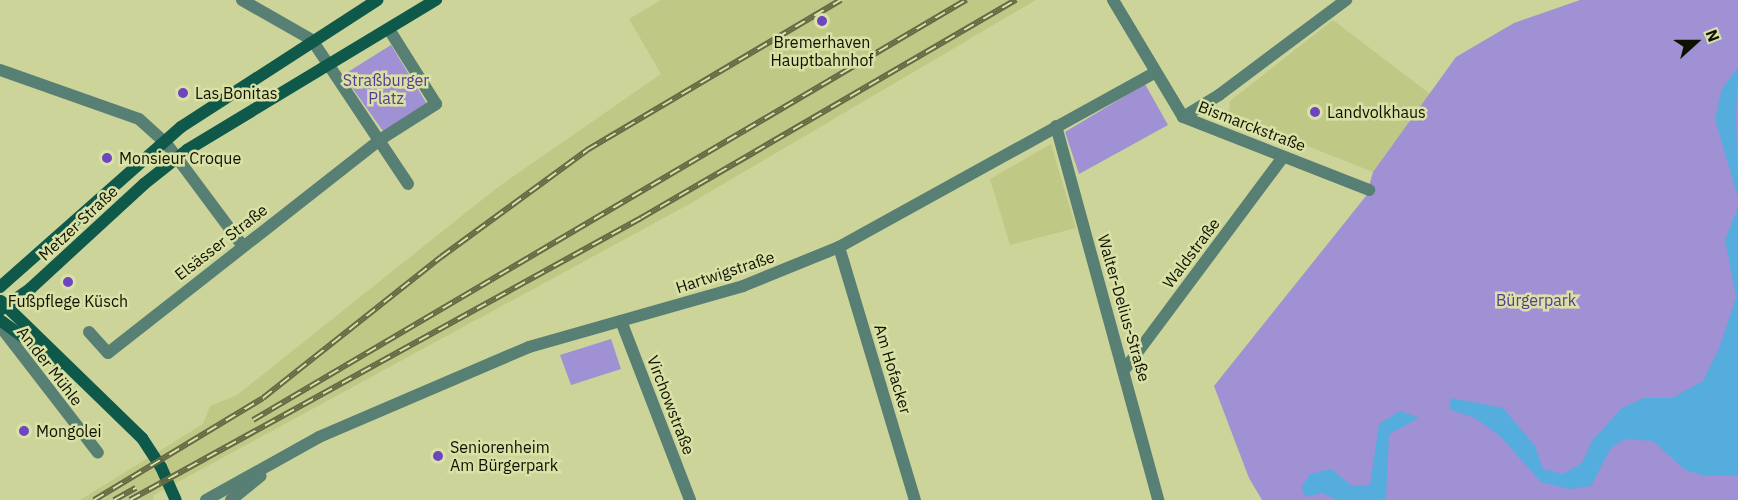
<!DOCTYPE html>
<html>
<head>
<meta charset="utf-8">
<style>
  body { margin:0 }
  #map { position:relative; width:1738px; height:500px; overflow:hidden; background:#ccd499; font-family:"IBM Plex Sans",sans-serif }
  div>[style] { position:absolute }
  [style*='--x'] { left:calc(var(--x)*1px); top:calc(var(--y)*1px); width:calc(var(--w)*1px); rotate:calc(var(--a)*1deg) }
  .built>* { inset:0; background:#c0c886 }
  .green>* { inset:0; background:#a090d4 }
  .water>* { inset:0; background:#54addc }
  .street>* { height:12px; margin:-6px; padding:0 6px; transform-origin:6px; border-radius:6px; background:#577f73 }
  .secondary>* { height:12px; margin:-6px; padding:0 6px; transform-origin:6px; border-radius:6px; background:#0e5949 }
  .rail>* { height:6px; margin-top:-3px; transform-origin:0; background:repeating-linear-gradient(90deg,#d9e1a6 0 11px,#656a45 0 22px); box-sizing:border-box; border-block:2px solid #656a45 }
  .dots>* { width:16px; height:16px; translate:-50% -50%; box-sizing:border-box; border:3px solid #d9e1a6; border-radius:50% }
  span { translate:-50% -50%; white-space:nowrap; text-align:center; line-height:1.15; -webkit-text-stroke:5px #d9e1a6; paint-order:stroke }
  .poi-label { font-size:16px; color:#101200 }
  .left { translate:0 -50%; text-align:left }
  .park-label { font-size:16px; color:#573b94 }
  .street-label { font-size:16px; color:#101200 }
  .north { position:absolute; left:1666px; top:12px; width:60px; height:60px; -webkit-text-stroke:4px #d9e1a6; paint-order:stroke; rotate:69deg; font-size:16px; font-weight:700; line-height:24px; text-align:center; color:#101200 }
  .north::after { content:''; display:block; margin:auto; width:21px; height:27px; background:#101200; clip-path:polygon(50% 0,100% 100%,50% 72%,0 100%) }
</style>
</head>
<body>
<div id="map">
  <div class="built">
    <i style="clip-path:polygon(661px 0,1036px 0,686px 206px,154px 495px,153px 500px,80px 500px,203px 424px,210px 406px,237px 395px,498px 187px,661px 74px,629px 19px)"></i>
    <i style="clip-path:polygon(1333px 20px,1430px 94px,1373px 172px,1229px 115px,1230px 101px)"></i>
    <i style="clip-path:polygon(1051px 144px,1076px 228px,1010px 245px,990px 179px)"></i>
  </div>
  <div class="green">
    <i style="clip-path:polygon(1580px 0,1738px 0,1738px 500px,1262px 500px,1249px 478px,1214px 386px,1366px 196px,1373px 172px,1456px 57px,1514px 23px)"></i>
    <i style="clip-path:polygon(391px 45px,427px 104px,383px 131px,343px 75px)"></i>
    <i style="clip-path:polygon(1145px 84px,1168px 125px,1079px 174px,1065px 132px)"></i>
    <i style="clip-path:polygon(611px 339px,621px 369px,571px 385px,560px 355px)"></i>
  </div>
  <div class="water">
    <i style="clip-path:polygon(1738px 67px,1736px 115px,1738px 198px,1715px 119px,1722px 89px)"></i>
    <i style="clip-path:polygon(1738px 207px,1738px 476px,1705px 476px,1685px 470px,1653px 441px,1625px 439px,1610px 449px,1591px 486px,1569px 489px,1541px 482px,1500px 436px,1475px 418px,1449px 409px,1451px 398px,1503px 408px,1535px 446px,1543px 469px,1563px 474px,1582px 463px,1592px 441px,1622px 408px,1644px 398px,1672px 398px,1703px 381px,1720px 346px,1736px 297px,1725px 240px)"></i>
    <i style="clip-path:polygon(1400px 411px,1419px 418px,1389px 434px,1386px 499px,1337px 500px,1322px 493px,1305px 497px,1302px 487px,1310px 474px,1331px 469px,1352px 486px,1370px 485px,1379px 424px)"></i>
  </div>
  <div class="street">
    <i style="--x:242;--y:0;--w:81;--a:29.7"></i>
    <i style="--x:312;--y:40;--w:173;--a:56.3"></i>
    <i style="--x:1113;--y:0;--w:136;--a:59.1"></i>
    <i style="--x:1183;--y:117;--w:200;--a:21.4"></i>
    <i style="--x:0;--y:70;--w:147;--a:19.4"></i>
    <i style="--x:139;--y:119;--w:36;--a:42"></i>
    <i style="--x:166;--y:143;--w:127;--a:53.3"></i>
    <i style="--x:1183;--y:117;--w:42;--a:-31.4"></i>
    <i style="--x:1219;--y:95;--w:159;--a:-36.8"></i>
    <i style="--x:1056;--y:126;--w:388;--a:74.7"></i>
    <i style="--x:839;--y:247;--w:264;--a:73.3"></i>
    <i style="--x:621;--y:321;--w:192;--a:68.9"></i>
    <i style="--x:0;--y:326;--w:160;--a:52.3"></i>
    <i style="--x:89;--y:332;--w:28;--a:48"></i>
    <i style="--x:108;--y:353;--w:343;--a:-38.1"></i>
    <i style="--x:378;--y:141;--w:69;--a:-32.5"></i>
    <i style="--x:436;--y:104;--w:86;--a:-122.2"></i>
    <i style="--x:1125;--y:369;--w:264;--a:-53.3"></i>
    <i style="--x:206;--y:500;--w:129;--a:-29.1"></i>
    <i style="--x:319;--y:437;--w:228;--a:-23.2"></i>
    <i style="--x:529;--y:347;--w:223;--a:-15.9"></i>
    <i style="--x:743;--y:286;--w:104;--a:-22.1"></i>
    <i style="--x:839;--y:247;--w:360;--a:-28.9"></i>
    <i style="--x:231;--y:500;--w:38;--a:-39"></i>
  </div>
  <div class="secondary">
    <i style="--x:0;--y:287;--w:242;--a:-41.5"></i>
    <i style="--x:181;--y:127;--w:234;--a:-32.9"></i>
    <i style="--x:1;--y:301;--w:197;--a:44.2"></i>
    <i style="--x:142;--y:438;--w:35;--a:57"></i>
    <i style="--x:161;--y:467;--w:36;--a:66"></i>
    <i style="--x:0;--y:310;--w:38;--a:-35"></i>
    <i style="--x:31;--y:288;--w:154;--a:-42.6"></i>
    <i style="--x:144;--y:184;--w:55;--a:-38.3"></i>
    <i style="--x:187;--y:150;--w:291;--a:-31.1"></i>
    <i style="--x:0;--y:320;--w:74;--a:36.3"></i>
  </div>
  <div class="rail">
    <i style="--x:253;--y:420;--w:828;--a:-30.5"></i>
    <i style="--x:94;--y:500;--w:197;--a:-31.1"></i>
    <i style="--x:263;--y:398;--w:227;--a:-38.4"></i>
    <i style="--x:441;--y:257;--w:181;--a:-36.2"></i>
    <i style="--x:587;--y:150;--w:295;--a:-30.6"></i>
    <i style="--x:114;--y:500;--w:25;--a:-29"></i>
    <i style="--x:130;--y:500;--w:584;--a:-28.89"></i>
    <i style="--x:641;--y:218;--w:434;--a:-30.2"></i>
  </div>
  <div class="dots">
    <i style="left:822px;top:21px;background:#6d45be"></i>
    <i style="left:183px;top:93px;background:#6d45be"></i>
    <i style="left:1315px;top:112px;background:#6d45be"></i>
    <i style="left:107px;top:158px;background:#6d45be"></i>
    <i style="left:68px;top:282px;background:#6d45be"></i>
    <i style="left:24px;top:431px;background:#6d45be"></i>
    <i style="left:438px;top:456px;background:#6d45be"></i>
  </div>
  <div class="poi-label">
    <span style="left:822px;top:51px">Bremerhaven<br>Hauptbahnhof</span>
    <span class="left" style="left:195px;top:93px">Las Bonitas</span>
    <span class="left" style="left:1327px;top:112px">Landvolkhaus</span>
    <span class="left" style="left:119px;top:158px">Monsieur Croque</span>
    <span style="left:68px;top:301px">Fußpflege Küsch</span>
    <span class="left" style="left:36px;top:431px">Mongolei</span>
    <span class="left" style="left:450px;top:456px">Seniorenheim<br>Am Bürgerpark</span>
  </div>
  <div class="park-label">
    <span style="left:386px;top:89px">Straßburger<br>Platz</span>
    <span style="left:1536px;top:300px">Bürgerpark</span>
  </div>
  <div class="street-label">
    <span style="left:1252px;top:126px;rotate:21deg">Bismarckstraße</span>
    <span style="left:78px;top:223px;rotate:-43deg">Metzer Straße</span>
    <span style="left:221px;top:242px;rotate:-38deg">Elsässer Straße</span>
    <span style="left:1191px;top:253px;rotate:-53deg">Waldstraße</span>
    <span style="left:725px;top:272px;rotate:-18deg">Hartwigstraße</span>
    <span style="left:1124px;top:308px;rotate:74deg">Walter-Delius-Straße</span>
    <span style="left:50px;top:366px;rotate:52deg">An der Mühle</span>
    <span style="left:893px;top:369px;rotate:73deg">Am Hofacker</span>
    <span style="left:671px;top:405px;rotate:69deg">Virchowstraße</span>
  </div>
  <div class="north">N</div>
</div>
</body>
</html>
